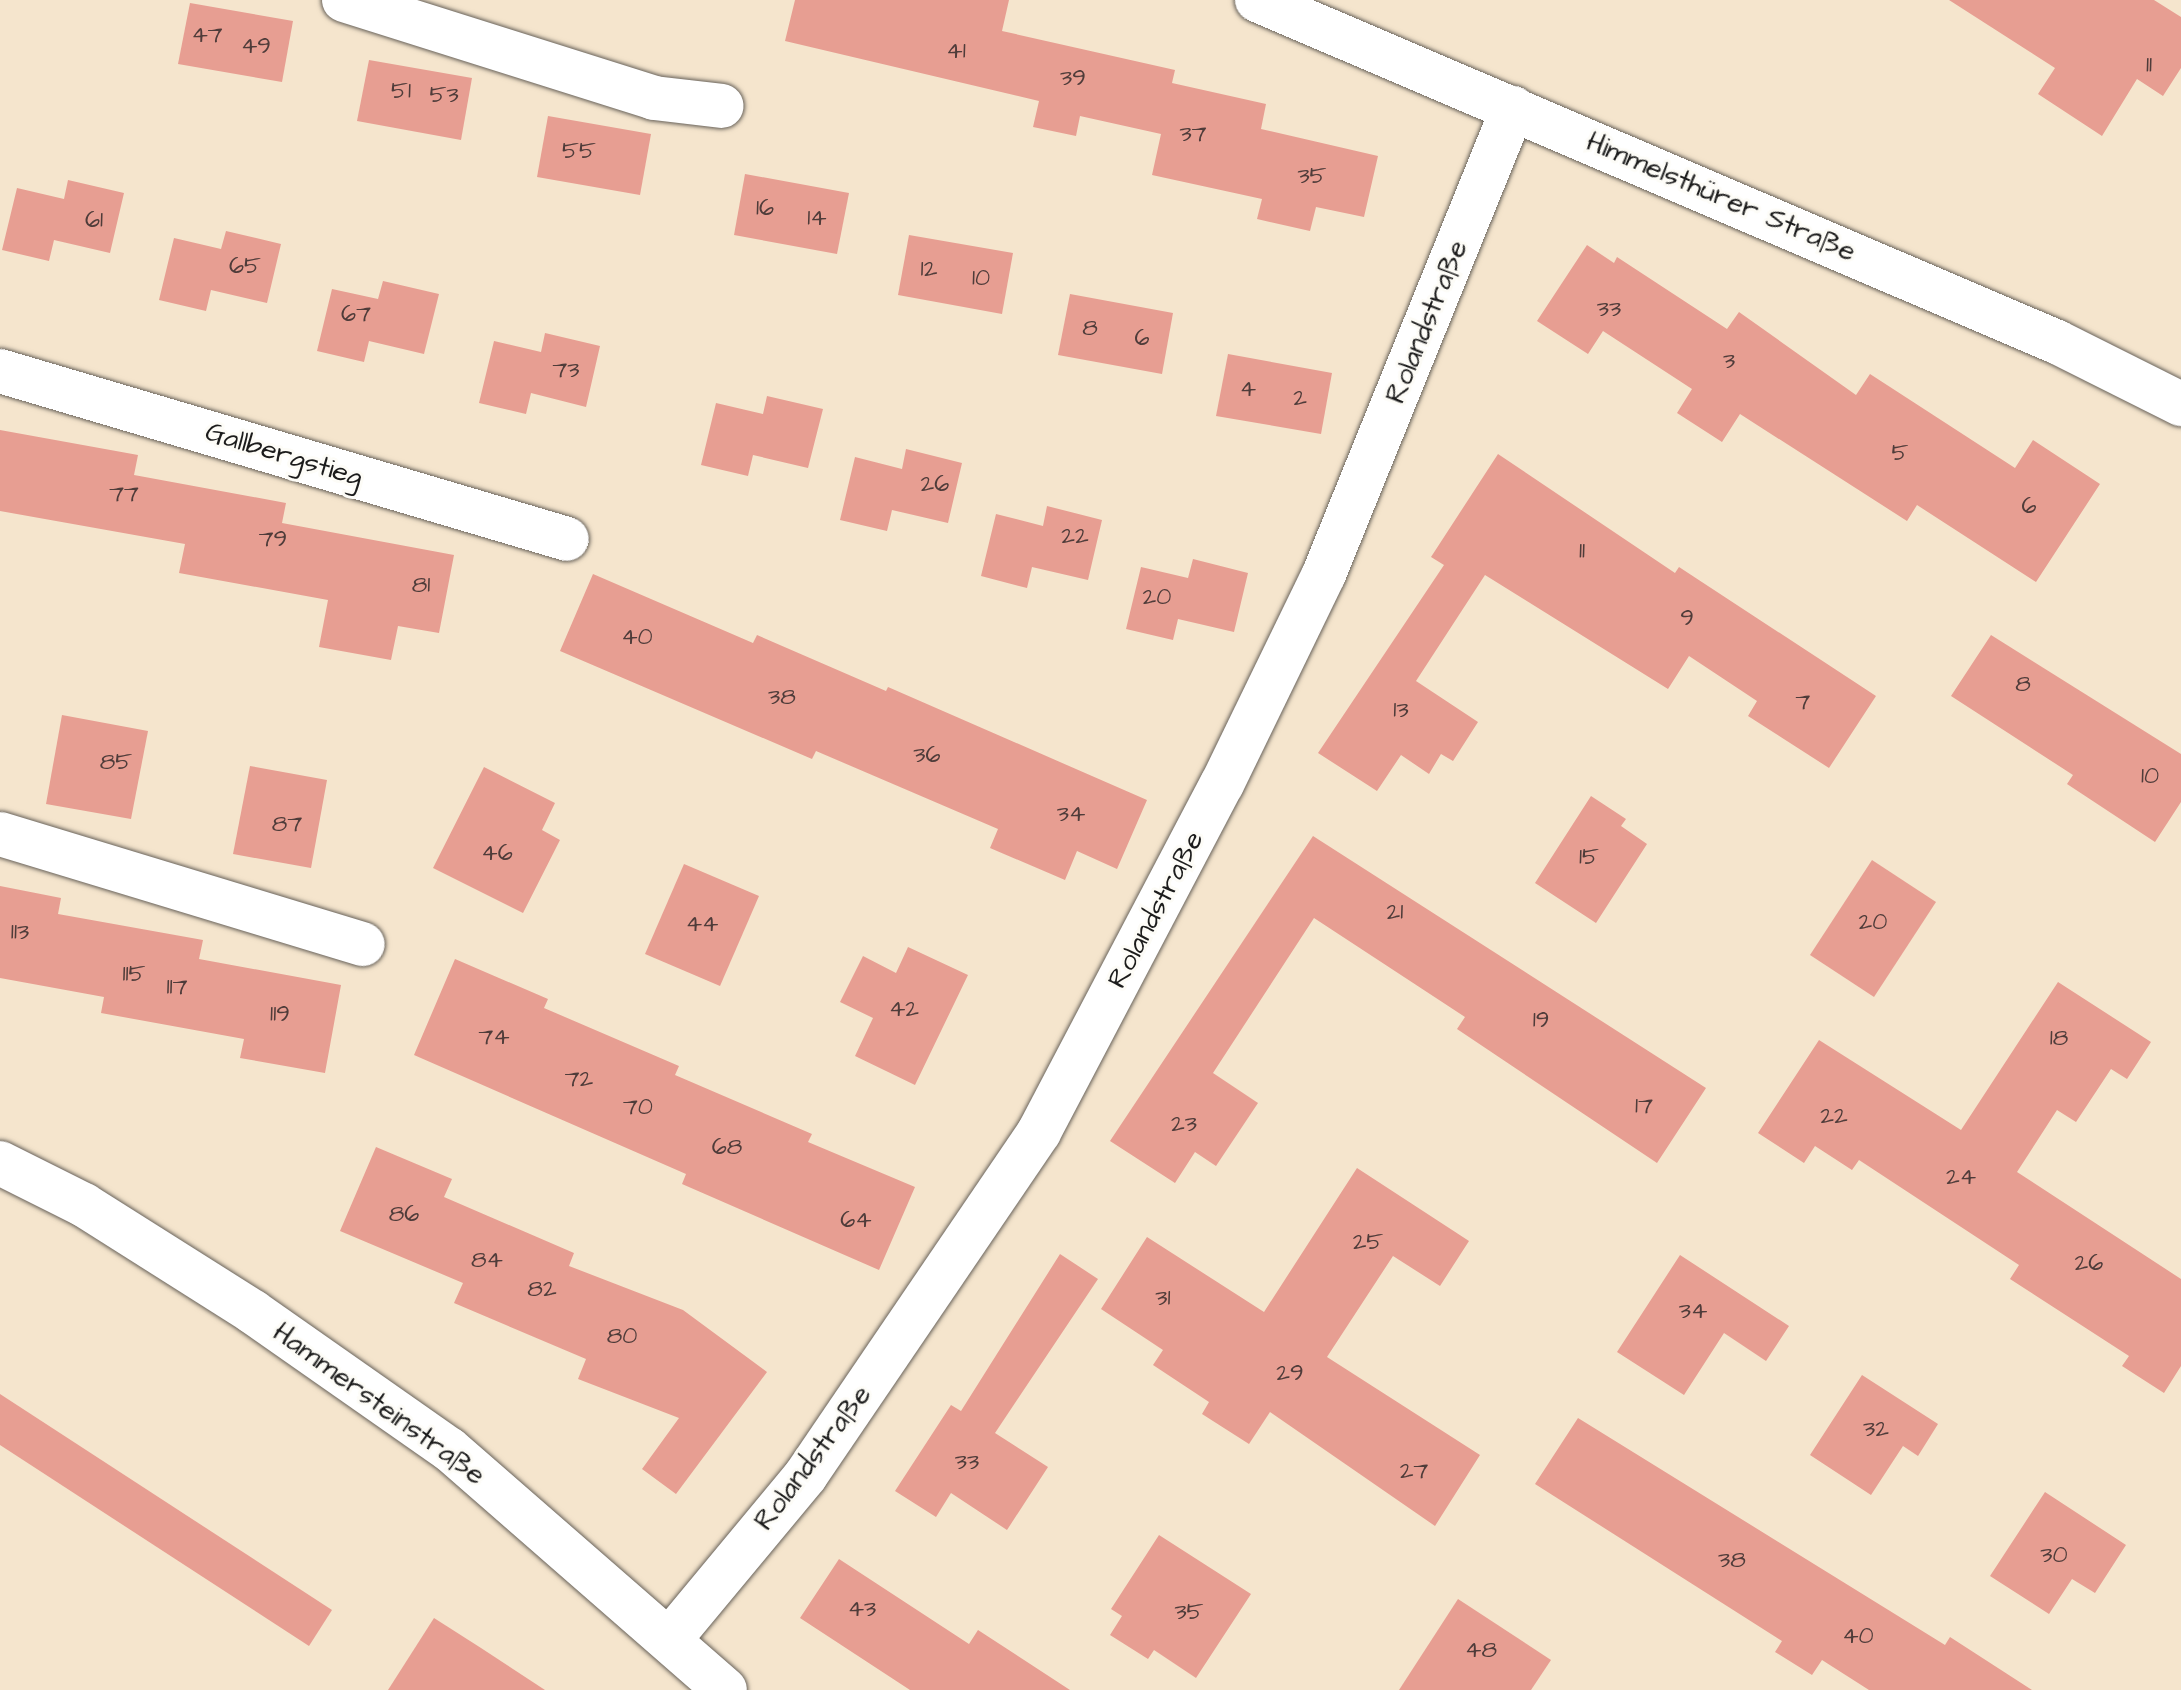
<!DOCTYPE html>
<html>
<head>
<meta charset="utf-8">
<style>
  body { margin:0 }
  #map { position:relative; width:2181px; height:1690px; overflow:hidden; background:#f5e5cd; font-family:"Architects Daughter",sans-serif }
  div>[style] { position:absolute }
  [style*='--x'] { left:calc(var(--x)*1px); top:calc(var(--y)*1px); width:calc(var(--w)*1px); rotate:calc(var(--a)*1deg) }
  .building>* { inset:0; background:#e79e92 }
  .roads { filter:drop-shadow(0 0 2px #68625a) drop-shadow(0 0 2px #68625a) }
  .minor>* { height:44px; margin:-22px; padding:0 22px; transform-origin:22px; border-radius:22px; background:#fff }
  .tertiary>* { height:44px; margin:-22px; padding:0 22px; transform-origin:22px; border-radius:22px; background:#fff }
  span { translate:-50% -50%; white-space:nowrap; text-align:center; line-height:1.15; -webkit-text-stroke:6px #fdfcf7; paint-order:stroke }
  .number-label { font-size:24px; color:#4f3c3a }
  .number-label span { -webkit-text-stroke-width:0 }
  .street-label { font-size:28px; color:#1c1c1c }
</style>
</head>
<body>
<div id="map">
  <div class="building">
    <i style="clip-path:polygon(795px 0,1009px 0,1002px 31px,1175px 70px,1172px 83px,1266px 104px,1261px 129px,1378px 156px,1364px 217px,1316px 207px,1310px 231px,1257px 219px,1262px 199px,1152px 175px,1161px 134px,1080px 116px,1076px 136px,1033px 127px,1039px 101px,785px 41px)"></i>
    <i style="clip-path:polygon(1949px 0,2154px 0,2181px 17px,2181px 68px,2163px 96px,2137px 79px,2102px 136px,2038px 94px,2055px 68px)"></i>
    <i style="clip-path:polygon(190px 3px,293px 21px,282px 82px,178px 64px)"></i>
    <i style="clip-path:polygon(369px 60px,472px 78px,461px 140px,357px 121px)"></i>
    <i style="clip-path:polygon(548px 116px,651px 134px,640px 195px,537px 177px)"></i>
    <i style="clip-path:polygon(745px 174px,849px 193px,837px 254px,734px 235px)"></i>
    <i style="clip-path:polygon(68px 180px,124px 193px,110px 253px,54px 240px,49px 261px,2px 250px,17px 188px,64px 199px)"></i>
    <i style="clip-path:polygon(226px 231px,281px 244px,267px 303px,211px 290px,206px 311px,159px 300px,174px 238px,221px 249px)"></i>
    <i style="clip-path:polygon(909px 235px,1013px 253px,1002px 314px,898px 295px)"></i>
    <i style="clip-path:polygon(1587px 245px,1614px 263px,1617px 257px,1727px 329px,1739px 312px,1856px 395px,1870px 374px,2015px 468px,2033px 440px,2100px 484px,2036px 582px,1917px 505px,1907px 521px,1740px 414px,1722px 442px,1677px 413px,1692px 389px,1603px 331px,1588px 354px,1537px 321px)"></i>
    <i style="clip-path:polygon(383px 281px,439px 294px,424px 354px,369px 341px,364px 362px,317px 351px,332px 289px,378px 299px)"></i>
    <i style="clip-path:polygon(1070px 294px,1173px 313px,1162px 374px,1058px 355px)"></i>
    <i style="clip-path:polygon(545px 333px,600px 346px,586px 407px,531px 393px,526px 414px,479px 403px,494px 341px,541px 352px)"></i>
    <i style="clip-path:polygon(1228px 354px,1332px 373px,1321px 434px,1216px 416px)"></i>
    <i style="clip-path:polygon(767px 396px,823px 409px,808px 468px,753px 455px,748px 476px,701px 465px,716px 403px,763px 414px)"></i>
    <i style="clip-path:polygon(0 430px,138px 455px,134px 475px,286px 503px,282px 523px,454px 555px,439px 633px,398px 626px,391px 660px,319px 647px,328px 600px,179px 573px,185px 544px,0 511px)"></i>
    <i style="clip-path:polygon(906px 449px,962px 463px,948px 523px,892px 510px,887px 531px,840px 520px,855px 457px,902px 469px)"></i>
    <i style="clip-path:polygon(1498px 454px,1675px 573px,1679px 567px,1876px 696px,1829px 768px,1748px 716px,1757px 701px,1689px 656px,1668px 689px,1485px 575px,1416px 681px,1478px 722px,1453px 761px,1441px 754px,1429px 774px,1401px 755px,1377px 791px,1318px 753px,1444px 565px,1431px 557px)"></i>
    <i style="clip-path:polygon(1047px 506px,1102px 520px,1088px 580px,1032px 567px,1027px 588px,981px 576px,996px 514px,1043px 526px)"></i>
    <i style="clip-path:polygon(1193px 559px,1248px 573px,1234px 632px,1178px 619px,1173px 640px,1126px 629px,1141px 567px,1188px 578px)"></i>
    <i style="clip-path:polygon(593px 574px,753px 643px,757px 635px,886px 691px,888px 687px,1147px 800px,1117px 869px,1077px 851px,1065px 880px,990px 848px,998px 829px,816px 751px,812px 759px,560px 651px)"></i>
    <i style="clip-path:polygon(1991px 635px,2181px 754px,2181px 802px,2155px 842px,2067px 784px,2073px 775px,1951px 696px)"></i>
    <i style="clip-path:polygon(62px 715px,148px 731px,131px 819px,46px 804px)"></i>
    <i style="clip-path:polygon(250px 766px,327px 780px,311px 868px,233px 854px)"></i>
    <i style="clip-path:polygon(484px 767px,555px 803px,542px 830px,560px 840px,523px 913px,433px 868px)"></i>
    <i style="clip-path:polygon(1591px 796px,1626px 819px,1621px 826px,1647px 844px,1596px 923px,1535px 883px)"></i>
    <i style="clip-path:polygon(1313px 836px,1706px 1088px,1657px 1163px,1457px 1029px,1465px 1017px,1314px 918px,1213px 1073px,1258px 1103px,1216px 1166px,1195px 1152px,1175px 1183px,1110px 1141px)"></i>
    <i style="clip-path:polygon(1872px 860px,1936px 902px,1874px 997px,1810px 955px)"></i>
    <i style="clip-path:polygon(684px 864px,759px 896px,720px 986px,645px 954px)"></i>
    <i style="clip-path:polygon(0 886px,61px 898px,58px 914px,203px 940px,199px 959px,341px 985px,325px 1073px,240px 1058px,244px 1039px,101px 1013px,104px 997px,0 978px)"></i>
    <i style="clip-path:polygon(908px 947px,968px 975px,915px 1085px,855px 1056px,873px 1018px,840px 1002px,863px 956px,896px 973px)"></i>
    <i style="clip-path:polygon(455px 959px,548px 999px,544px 1008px,679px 1066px,675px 1075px,812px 1134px,808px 1142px,915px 1187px,879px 1270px,682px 1184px,686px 1174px,414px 1055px)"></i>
    <i style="clip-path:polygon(2058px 982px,2151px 1042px,2127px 1079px,2111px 1069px,2076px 1122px,2057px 1110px,2017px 1172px,2181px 1279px,2181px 1366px,2164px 1393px,2122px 1366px,2129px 1356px,2010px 1279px,2019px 1265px,1859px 1160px,1852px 1170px,1815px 1146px,1804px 1163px,1758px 1133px,1819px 1040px,1961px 1130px)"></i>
    <i style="clip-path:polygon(376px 1147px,452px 1179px,444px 1197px,574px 1253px,569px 1266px,683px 1310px,767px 1372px,676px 1494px,642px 1469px,679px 1418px,578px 1379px,586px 1359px,454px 1303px,463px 1283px,340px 1231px)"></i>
    <i style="clip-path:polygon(1357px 1168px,1469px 1241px,1440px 1286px,1393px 1256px,1327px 1357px,1480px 1455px,1435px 1526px,1270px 1412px,1249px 1444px,1202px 1414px,1209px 1402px,1153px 1365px,1163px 1350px,1101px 1309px,1147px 1237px,1264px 1312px)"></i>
    <i style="clip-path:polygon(1060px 1254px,1098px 1279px,995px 1433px,1048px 1467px,1007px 1530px,951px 1493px,936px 1517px,895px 1491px,951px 1405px,961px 1411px)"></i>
    <i style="clip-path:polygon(1680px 1255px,1789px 1326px,1766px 1361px,1724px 1333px,1684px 1395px,1617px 1352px)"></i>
    <i style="clip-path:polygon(1862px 1375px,1938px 1424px,1918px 1456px,1903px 1446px,1871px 1495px,1810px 1455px)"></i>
    <i style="clip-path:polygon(0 1394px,332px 1610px,309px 1646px,0 1445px)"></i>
    <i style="clip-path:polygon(1578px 1418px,1945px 1645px,1950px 1637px,2032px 1690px,1869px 1690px,1822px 1660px,1812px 1675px,1775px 1652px,1782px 1641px,1535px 1484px)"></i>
    <i style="clip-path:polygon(2045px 1492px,2126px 1545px,2095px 1593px,2072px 1579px,2049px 1614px,1990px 1576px)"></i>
    <i style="clip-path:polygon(1159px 1535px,1251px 1594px,1196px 1678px,1154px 1650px,1148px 1659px,1110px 1635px,1122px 1616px,1111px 1609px)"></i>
    <i style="clip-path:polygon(839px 1559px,969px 1644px,978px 1630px,1070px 1690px,910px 1690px,800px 1618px)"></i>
    <i style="clip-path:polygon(1458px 1599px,1551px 1660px,1531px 1690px,1399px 1690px)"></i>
    <i style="clip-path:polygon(434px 1618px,481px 1648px,545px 1690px,388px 1690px)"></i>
  </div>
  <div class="roads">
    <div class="minor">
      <i style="--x:344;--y:0;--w:325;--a:17.5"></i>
      <i style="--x:654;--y:98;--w:68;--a:6.7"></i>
      <i style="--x:0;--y:371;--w:591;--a:16.5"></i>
      <i style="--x:0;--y:834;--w:379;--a:16.9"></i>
      <i style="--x:0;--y:1163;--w:94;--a:26.6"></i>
      <i style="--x:84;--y:1205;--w:200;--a:32.3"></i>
      <i style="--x:253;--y:1312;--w:239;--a:35"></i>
      <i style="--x:449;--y:1449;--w:366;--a:41.1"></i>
      <i style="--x:670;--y:1639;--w:213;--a:-50.3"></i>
      <i style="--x:806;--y:1475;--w:415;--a:-55.8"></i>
      <i style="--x:1039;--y:1132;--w:393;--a:-62.3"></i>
      <i style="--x:1222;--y:784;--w:233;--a:-64.1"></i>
      <i style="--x:1324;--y:574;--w:503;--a:-67.92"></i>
    </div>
    <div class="tertiary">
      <i style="--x:1257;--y:0;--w:870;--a:23.15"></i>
      <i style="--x:2057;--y:342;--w:139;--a:26.6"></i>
    </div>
  </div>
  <div class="number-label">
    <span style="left:207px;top:36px">47</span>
    <span style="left:256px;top:47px">49</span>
    <span style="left:956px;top:52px">41</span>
    <span style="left:2149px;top:66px">11</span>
    <span style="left:1073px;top:79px">39</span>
    <span style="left:401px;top:92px">51</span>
    <span style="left:444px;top:96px">53</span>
    <span style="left:1193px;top:135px">37</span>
    <span style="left:579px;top:152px">55</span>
    <span style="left:1312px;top:177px">35</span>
    <span style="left:765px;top:209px">16</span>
    <span style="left:817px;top:219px">14</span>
    <span style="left:94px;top:221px">61</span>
    <span style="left:245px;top:267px">65</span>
    <span style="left:929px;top:270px">12</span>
    <span style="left:981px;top:279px">10</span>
    <span style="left:1609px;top:310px">33</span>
    <span style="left:356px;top:315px">67</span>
    <span style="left:1090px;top:329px">8</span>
    <span style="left:1142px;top:339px">6</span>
    <span style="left:1729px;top:362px">3</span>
    <span style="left:566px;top:371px">73</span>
    <span style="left:1248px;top:390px">4</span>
    <span style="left:1300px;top:399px">2</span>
    <span style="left:1900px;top:454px">5</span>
    <span style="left:935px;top:485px">26</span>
    <span style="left:124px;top:495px">77</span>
    <span style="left:2029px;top:507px">6</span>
    <span style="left:1075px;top:537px">22</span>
    <span style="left:273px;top:540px">79</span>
    <span style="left:1582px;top:552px">11</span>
    <span style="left:421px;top:586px">81</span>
    <span style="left:1157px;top:598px">20</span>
    <span style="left:1687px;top:619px">9</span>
    <span style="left:637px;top:638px">40</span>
    <span style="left:2023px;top:685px">8</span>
    <span style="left:782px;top:698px">38</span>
    <span style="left:1803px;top:703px">7</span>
    <span style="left:1401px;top:711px">13</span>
    <span style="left:927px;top:756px">36</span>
    <span style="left:116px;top:763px">85</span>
    <span style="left:2150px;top:777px">10</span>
    <span style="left:1071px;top:815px">34</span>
    <span style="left:287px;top:825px">87</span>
    <span style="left:497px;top:854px">46</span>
    <span style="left:1589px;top:858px">15</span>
    <span style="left:1395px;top:913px">21</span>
    <span style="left:1873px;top:923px">20</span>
    <span style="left:702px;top:925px">44</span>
    <span style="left:20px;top:933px">113</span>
    <span style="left:134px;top:975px">115</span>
    <span style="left:177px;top:988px">117</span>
    <span style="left:904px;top:1010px">42</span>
    <span style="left:280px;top:1015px">119</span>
    <span style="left:1541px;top:1021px">19</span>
    <span style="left:494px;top:1038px">74</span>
    <span style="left:2059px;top:1039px">18</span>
    <span style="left:579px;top:1080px">72</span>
    <span style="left:1644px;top:1107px">17</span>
    <span style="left:638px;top:1108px">70</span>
    <span style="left:1834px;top:1117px">22</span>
    <span style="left:1184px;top:1125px">23</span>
    <span style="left:727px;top:1148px">68</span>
    <span style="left:1961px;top:1178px">24</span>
    <span style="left:404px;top:1215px">86</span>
    <span style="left:856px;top:1221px">64</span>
    <span style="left:1368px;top:1243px">25</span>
    <span style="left:487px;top:1261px">84</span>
    <span style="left:2089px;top:1264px">26</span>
    <span style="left:542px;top:1290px">82</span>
    <span style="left:1163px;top:1299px">31</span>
    <span style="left:1693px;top:1312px">34</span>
    <span style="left:622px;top:1337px">80</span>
    <span style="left:1290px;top:1374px">29</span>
    <span style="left:1876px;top:1430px">32</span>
    <span style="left:967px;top:1463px">33</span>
    <span style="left:1414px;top:1472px">27</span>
    <span style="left:2054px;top:1556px">30</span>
    <span style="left:1732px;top:1561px">38</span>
    <span style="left:862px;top:1610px">43</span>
    <span style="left:1189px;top:1613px">35</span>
    <span style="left:1858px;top:1637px">40</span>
    <span style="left:1481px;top:1651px">48</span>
  </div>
  <div class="street-label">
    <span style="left:1721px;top:197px;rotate:23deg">Himmelsthürer Straße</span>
    <span style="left:1427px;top:322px;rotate:-68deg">Rolandstraße</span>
    <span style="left:284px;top:455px;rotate:17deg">Gallbergstieg</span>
    <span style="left:1156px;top:910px;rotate:-62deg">Rolandstraße</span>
    <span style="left:379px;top:1404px;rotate:36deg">Hammersteinstraße</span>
    <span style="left:813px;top:1458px;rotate:-53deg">Rolandstraße</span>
  </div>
</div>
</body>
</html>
